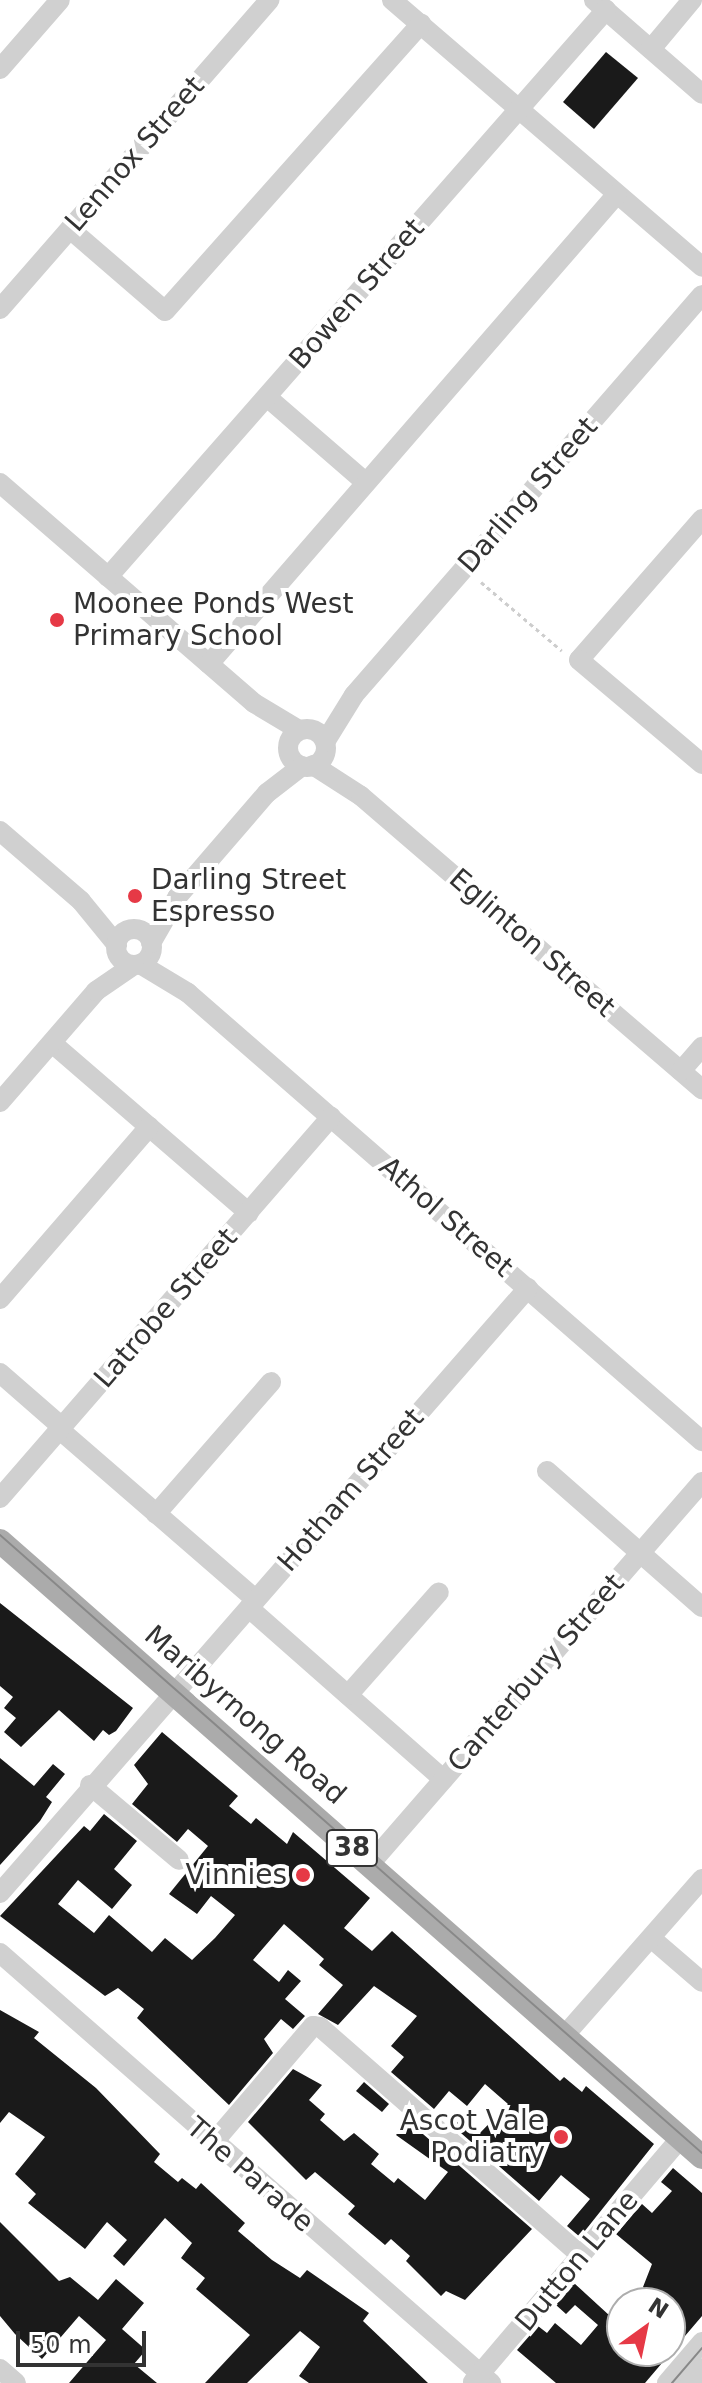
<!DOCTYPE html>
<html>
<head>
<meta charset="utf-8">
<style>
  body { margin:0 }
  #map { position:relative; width:702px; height:2383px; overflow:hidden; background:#fff; font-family:"DejaVu Sans",sans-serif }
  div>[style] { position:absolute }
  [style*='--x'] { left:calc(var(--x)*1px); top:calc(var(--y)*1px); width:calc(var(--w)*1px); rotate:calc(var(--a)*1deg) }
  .building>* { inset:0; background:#1a1a1a }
  .path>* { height:3px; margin-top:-1.5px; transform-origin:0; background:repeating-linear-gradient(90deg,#cdcdcd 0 4px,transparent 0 8px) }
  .minor>* { height:20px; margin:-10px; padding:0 10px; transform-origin:10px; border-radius:10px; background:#d0d0d0 }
  .minor>.ring { margin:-10px; padding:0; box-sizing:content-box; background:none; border:20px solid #d0d0d0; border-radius:50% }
  .major>* { height:24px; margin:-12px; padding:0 12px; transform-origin:12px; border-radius:12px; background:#ababab }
  .tram>* { height:2px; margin:-1px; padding:0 1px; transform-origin:1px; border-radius:1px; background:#888 }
  .dots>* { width:22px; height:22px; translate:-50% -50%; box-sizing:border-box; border:4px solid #fff; border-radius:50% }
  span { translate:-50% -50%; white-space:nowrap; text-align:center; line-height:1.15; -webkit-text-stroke:8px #fff; paint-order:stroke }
  .shield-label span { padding:2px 6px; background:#fff; border:2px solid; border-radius:6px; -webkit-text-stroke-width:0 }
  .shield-label { font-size:26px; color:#333; font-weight:700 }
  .street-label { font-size:28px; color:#333 }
  .poi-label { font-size:28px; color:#333 }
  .left { translate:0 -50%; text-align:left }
  .right { translate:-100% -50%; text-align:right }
  .north { position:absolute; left:606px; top:2287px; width:80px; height:80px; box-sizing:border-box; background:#fff; border:2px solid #adadad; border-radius:50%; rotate:33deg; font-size:22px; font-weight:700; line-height:32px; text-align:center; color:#333 }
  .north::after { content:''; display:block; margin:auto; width:28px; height:36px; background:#e63946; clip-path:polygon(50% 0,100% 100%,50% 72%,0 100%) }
  .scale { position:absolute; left:16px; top:2331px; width:130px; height:36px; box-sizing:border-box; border:4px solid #333; border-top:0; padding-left:10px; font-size:24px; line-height:28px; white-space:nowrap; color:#333; -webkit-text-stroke:6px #fff; paint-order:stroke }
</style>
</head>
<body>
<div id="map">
  <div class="building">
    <i style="clip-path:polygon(606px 52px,638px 78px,594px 129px,563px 102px)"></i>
    <i style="clip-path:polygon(0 1603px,133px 1708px,116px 1731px,109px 1735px,103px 1730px,94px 1741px,59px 1710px,21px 1747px,4px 1732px,16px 1718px,4px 1708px,13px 1697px,0 1686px)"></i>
    <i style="clip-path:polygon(162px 1732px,238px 1796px,229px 1806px,251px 1824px,256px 1818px,287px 1844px,293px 1832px,370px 1898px,344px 1928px,372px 1951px,392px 1931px,560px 2081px,564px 2077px,582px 2092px,586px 2086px,654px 2144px,580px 2237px,567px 2226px,590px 2199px,561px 2175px,539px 2201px,454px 2127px,460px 2119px,479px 2134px,508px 2104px,485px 2084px,467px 2106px,449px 2091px,434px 2109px,391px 2072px,404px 2057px,391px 2046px,417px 2016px,374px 1986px,338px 2025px,318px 2014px,343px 1985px,319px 1965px,324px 1959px,284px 1924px,253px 1960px,279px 1982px,288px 1970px,301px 1981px,285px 1999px,305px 2016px,293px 2029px,281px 2019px,264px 2039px,273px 2053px,229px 2105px,137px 2018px,144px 2009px,118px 1988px,105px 1996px,0 1916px,84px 1826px,90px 1831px,104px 1814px,137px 1841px,114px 1869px,132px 1885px,112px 1909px,78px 1880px,58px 1904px,94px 1933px,109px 1915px,152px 1952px,165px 1938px,192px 1960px,215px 1938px,235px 1915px,211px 1896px,197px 1914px,169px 1894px,208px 1846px,188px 1829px,177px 1842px,132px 1804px,148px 1784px,134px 1765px)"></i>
    <i style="clip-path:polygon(0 1758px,34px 1786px,53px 1764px,65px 1774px,46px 1797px,52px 1802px,40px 1821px,0 1865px)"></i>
    <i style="clip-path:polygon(0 2010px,39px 2032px,34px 2038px,96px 2088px,160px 2154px,154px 2162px,178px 2182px,182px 2178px,196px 2189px,201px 2183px,245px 2223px,238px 2231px,272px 2260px,300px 2278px,307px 2270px,369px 2313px,363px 2321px,428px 2383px,309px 2383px,299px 2376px,320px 2347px,300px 2331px,247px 2383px,205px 2383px,250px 2335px,196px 2289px,205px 2278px,181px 2258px,192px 2243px,165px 2218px,124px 2266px,113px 2256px,127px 2240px,107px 2222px,85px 2249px,28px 2203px,36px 2194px,15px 2174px,45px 2137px,9px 2112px,0 2123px)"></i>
    <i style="clip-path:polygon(293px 2069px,322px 2085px,309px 2100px,325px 2114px,320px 2120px,344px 2141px,354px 2133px,379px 2154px,371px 2164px,394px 2183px,398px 2178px,425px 2200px,448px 2172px,396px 2135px,408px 2121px,532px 2229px,465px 2300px,446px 2291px,441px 2296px,406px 2261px,410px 2256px,391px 2239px,385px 2245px,348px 2214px,355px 2206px,315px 2172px,306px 2180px,248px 2122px)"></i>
    <i style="clip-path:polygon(364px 2082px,389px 2104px,382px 2112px,356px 2091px)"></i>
    <i style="clip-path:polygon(673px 2168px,702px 2193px,702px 2316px,645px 2383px,556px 2383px,517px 2350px,538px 2326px,547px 2333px,555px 2323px,581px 2345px,598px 2325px,575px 2305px,566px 2314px,556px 2305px,574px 2283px,622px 2327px,622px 2351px,670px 2351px,670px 2303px,660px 2303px,643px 2287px,652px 2264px,616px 2234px,642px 2204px,652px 2213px,672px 2191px,661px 2182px)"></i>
    <i style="clip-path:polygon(0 2222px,59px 2281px,70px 2277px,98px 2300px,116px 2279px,144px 2303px,122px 2329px,146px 2350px,134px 2364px,157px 2383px,69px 2383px,106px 2340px,79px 2316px,42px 2359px,15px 2334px,0 2316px)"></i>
  </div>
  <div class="path">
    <i style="--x:481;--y:582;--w:106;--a:40.4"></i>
  </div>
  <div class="minor">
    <i style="--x:392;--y:0;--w:409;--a:40.7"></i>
    <i style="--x:594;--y:0;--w:143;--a:41"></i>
    <i style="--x:651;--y:49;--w:64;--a:-50.1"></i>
    <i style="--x:0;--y:69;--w:91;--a:-49"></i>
    <i style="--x:70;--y:229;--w:125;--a:40.8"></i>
    <i style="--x:165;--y:311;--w:385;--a:-48.3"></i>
    <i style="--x:0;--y:309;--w:410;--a:-48.9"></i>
    <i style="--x:267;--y:397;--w:130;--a:40.9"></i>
    <i style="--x:0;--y:483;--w:336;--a:40.9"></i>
    <i style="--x:254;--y:703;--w:52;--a:31"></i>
    <i style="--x:702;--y:519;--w:187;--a:131.1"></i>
    <i style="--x:579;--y:660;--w:161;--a:40.2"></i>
    <i style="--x:108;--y:577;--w:755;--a:-48.71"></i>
    <i style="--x:209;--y:664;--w:622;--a:-49.04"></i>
    <i class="ring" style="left:288px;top:729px;width:18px;height:18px"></i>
    <i style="--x:325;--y:742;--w:55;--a:-58.3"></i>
    <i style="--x:354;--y:695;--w:530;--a:-48.98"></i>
    <i style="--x:313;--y:765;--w:57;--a:32.9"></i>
    <i style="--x:361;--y:796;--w:450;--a:40.7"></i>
    <i style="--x:0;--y:831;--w:107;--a:40.8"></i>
    <i style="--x:81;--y:901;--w:57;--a:50.7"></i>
    <i class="ring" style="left:116px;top:929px;width:16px;height:16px"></i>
    <i style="--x:151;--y:943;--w:54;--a:-60.1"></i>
    <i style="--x:178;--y:896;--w:136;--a:-49.2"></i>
    <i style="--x:267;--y:793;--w:44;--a:-37.6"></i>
    <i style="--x:140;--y:964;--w:56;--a:31.1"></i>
    <i style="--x:188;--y:993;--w:682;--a:41.08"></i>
    <i style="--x:52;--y:1043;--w:260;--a:40.8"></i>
    <i style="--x:681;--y:1071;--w:32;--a:-49"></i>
    <i style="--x:0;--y:1102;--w:147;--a:-49.1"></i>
    <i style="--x:96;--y:991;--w:46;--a:-34.4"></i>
    <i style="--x:0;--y:1299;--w:228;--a:-49.1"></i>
    <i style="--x:0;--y:1373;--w:82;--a:41.1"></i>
    <i style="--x:60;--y:1430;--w:259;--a:40.9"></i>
    <i style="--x:547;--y:1471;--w:206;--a:41.3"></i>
    <i style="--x:0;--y:1498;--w:505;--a:-49.02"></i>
    <i style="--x:156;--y:1514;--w:175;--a:-48.9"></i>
    <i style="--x:249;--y:1608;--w:259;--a:41.4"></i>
    <i style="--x:348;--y:1695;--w:137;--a:-48.5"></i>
    <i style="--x:90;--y:1785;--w:116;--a:40.1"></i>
    <i style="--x:370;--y:1864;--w:506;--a:-49.01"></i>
    <i style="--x:0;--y:1893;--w:803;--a:-48.89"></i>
    <i style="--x:651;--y:1938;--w:67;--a:40.8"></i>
    <i style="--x:0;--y:1953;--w:653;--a:41.21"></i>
    <i style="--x:564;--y:2036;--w:209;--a:-48.7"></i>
    <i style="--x:213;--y:2143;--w:154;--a:-49.5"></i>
    <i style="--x:313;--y:2026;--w:7;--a:8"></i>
    <i style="--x:320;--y:2027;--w:348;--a:41.2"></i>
    <i style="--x:0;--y:2369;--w:21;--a:41"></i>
    <i style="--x:473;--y:2382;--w:321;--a:-49.6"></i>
    <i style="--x:667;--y:2383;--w:54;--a:-49.5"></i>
    <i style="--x:690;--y:2383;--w:19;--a:-51"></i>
  </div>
  <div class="major">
    <i style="--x:0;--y:1541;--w:934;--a:41.27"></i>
  </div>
  <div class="tram">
    <i style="--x:0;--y:1535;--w:935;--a:41.36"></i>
    <i style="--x:672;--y:2383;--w:46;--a:-49.4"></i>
  </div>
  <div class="dots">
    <i style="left:57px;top:620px;background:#e63946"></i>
    <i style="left:135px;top:896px;background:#e63946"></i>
    <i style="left:303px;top:1875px;background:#e63946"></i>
    <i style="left:561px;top:2137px;background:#e63946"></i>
  </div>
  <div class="shield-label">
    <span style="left:352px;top:1848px">38</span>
  </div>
  <div class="street-label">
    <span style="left:135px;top:154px;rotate:-49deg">Lennox Street</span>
    <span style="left:357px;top:294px;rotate:-49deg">Bowen Street</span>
    <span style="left:528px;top:495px;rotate:-49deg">Darling Street</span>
    <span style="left:532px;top:943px;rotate:41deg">Eglinton Street</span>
    <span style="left:446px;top:1217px;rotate:41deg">Athol Street</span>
    <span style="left:166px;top:1308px;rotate:-49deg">Latrobe Street</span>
    <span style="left:351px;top:1490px;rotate:-49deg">Hotham Street</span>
    <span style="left:536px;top:1673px;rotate:-49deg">Canterbury Street</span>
    <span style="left:245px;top:1715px;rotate:41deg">Maribyrnong Road</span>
    <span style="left:250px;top:2175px;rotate:41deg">The Parade</span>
    <span style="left:577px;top:2261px;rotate:-50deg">Dutton Lane</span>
  </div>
  <div class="poi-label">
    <span class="left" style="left:73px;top:620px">Moonee Ponds West<br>Primary School</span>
    <span class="left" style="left:151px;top:896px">Darling Street<br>Espresso</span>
    <span class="right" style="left:287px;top:1875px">Vinnies</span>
    <span class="right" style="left:545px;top:2137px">Ascot Vale<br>Podiatry</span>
  </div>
  <div class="north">N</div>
  <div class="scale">50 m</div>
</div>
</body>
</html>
